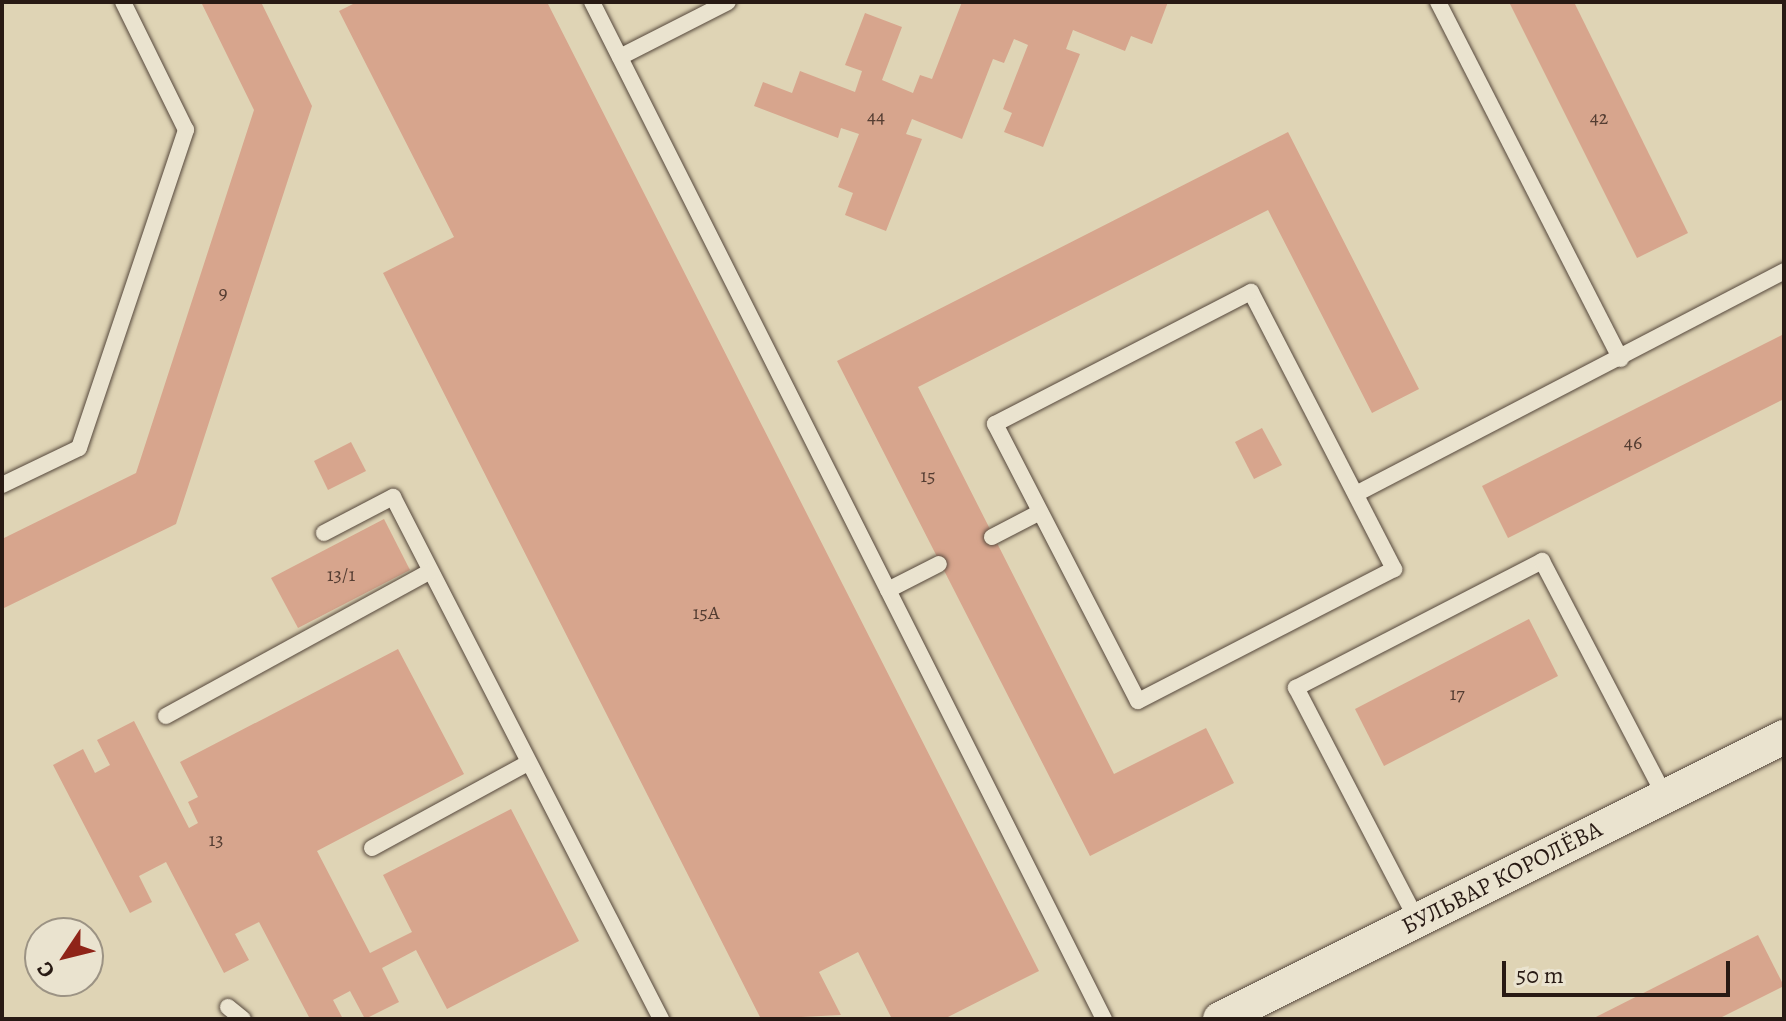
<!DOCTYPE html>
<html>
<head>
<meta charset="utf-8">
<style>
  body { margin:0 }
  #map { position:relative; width:1786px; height:1021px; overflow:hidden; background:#dfd4b5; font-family:Alegreya,serif }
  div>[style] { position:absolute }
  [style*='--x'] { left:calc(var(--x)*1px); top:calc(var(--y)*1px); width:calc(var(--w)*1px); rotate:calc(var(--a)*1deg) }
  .building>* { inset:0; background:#d7a58d }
  .roads { filter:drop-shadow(0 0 2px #56483c) drop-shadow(0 0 2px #56483c) }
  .service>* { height:16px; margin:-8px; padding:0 8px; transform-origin:8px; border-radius:8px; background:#eae3cf }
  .minor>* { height:34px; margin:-17px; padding:0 17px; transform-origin:17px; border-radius:17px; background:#eae3cf }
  span { translate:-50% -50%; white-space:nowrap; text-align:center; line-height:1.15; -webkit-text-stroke:6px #eae3cf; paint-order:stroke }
  .number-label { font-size:20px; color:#543d32 }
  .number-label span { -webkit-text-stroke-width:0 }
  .street-label { font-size:24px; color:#281a14 }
  .frame { position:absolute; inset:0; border:4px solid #281a14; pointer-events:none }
  .north { position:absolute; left:24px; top:917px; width:80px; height:80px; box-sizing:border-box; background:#eae3cf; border:2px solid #9c9384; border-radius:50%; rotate:235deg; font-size:22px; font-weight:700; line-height:32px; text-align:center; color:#281a14 }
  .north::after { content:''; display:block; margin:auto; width:28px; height:36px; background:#8f2418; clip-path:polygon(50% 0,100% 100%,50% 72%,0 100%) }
  .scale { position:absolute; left:1502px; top:961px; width:228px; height:36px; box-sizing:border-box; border:4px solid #281a14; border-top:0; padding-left:10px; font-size:24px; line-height:28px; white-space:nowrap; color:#281a14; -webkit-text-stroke:6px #eae3cf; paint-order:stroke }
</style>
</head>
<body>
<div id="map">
  <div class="building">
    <i style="clip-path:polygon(201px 2px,261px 2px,312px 106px,176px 524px,2px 609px,2px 539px,136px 473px,254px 110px)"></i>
    <i style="clip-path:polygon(357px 2px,547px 2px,1039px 971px,944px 1019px,892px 1019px,858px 952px,819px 972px,841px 1015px,761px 1019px,383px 273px,454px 237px,339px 11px)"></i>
    <i style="clip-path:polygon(962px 2px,1168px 2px,1152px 44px,1131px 36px,1125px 51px,1073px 30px,1066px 49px,1080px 54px,1043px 147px,1004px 132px,1012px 113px,1003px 109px,1028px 45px,1014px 39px,1004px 63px,993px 59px,962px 139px,912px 119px,906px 134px,922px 139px,886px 231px,845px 215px,853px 193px,838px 187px,859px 134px,841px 128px,838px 138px,754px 106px,763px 82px,792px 93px,800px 71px,855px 92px,862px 71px,845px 65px,865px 13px,902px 27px,882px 80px,913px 93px,920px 75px,932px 79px)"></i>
    <i style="clip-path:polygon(1509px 2px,1574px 2px,1688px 233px,1637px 258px)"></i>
    <i style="clip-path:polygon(1288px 132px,1419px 389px,1372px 413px,1268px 210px,918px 387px,1114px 774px,1206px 728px,1234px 783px,1090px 856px,837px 361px)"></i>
    <i style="clip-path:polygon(1784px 334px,1784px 399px,1508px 538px,1482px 486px)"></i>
    <i style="clip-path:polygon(1262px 428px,1282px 465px,1254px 479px,1235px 442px)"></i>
    <i style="clip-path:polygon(351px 442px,366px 471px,328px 490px,314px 461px)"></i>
    <i style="clip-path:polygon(384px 519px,410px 570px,298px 628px,271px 578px)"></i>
    <i style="clip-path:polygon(1529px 619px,1558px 676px,1384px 766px,1355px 709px)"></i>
    <i style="clip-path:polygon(398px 649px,464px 774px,317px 851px,370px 953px,412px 932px,383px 875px,511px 809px,579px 941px,447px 1009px,416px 950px,382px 968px,399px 1002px,365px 1019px,350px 991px,333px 1000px,343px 1019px,310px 1019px,259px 922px,235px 934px,249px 960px,224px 973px,166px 862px,139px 876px,152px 902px,130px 913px,53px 765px,83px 749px,95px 773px,110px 765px,97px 740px,134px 721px,189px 828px,198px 823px,188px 802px,198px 797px,180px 762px)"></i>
    <i style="clip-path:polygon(1758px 935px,1784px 986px,1718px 1019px,1592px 1019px)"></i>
  </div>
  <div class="roads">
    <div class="service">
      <i style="--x:592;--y:2;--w:1139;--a:63.28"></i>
      <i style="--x:1438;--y:2;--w:401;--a:62.9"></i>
      <i style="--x:620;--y:57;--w:121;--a:-27"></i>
      <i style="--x:1251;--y:292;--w:312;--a:62.7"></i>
      <i style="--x:1394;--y:569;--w:288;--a:152.7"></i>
      <i style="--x:1138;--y:701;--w:312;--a:-117.3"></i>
      <i style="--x:995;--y:424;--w:288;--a:-27.3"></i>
      <i style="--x:2;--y:485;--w:85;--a:-25.7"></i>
      <i style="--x:79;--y:448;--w:336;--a:-71.4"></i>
      <i style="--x:186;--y:130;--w:143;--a:-116.2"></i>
      <i style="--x:1356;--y:494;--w:483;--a:-27.5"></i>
      <i style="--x:324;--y:533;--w:78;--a:-27.6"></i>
      <i style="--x:393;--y:497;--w:587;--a:62.82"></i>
      <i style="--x:992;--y:537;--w:54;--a:-27.5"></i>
      <i style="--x:888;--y:590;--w:57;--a:-27"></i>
      <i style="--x:166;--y:716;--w:300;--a:-28.7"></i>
      <i style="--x:372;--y:848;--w:178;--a:-28.6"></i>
      <i style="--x:1417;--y:920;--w:262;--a:-117.5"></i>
      <i style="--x:1296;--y:688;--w:277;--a:-27.3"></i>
      <i style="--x:1542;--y:561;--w:265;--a:62.4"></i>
      <i style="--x:228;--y:1007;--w:19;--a:39"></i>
    </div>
    <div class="minor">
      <i style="--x:1220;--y:1019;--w:631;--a:-26.57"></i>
    </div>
  </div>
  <div class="number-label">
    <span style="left:876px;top:116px">44</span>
    <span style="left:1599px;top:117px">42</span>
    <span style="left:223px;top:292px">9</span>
    <span style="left:1633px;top:442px">46</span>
    <span style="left:928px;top:475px">15</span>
    <span style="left:341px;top:574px">13/1</span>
    <span style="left:706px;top:612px">15А</span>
    <span style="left:1457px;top:693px">17</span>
    <span style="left:216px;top:839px">13</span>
  </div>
  <div class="street-label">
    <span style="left:1502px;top:878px;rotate:-27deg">БУЛЬВАР КОРОЛЁВА</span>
  </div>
  <div class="frame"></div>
  <div class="north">С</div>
  <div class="scale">50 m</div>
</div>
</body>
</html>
